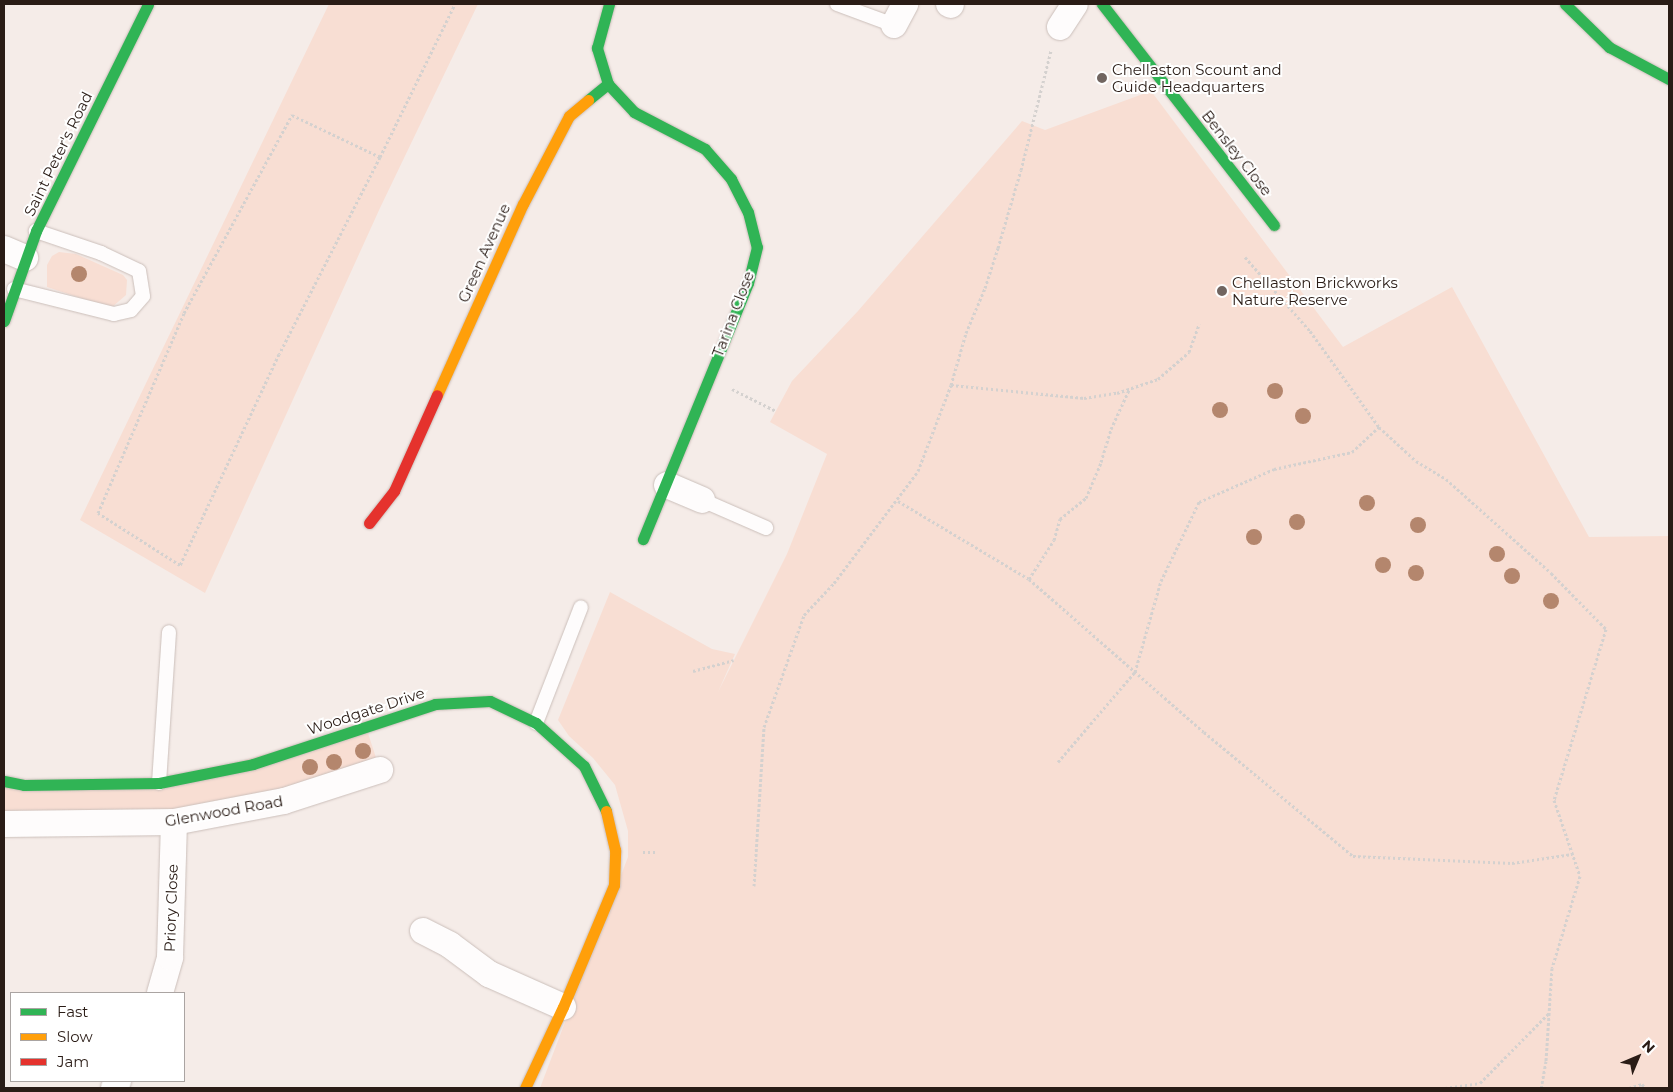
<!DOCTYPE html>
<html>
<head>
<meta charset="utf-8">
<style>
  body { margin:0 }
  #map { position:relative; width:1673px; height:1092px; overflow:hidden; background:#f5ece8; font-family:Montserrat,sans-serif }
  div>[style] { position:absolute }
  [style*='--x'] { left:calc(var(--x)*1px); top:calc(var(--y)*1px); width:calc(var(--w)*1px); rotate:calc(var(--a)*1deg) }
  .green>* { inset:0; background:#f8ded3 }
  .path>* { height:3px; margin-top:-1.5px; transform-origin:0; background:repeating-linear-gradient(90deg,#d4d1cf 0 2.5px,transparent 0 5px) }
  .roads { filter:drop-shadow(0 0 1px #cbbfba) drop-shadow(0 0 1px #cbbfba) }
  .lane>* { height:14px; margin:-7px; padding:0 7px; transform-origin:7px; border-radius:7px; background:#fefcfc }
  .street>* { height:26px; margin:-13px; padding:0 13px; transform-origin:13px; border-radius:13px; background:#fefcfc }
  .fast>* { height:11px; margin:-5.5px; padding:0 5.5px; transform-origin:5.5px; border-radius:5.5px; background:#30b455 }
  .slow>* { height:11px; margin:-5.5px; padding:0 5.5px; transform-origin:5.5px; border-radius:5.5px; background:#ff9f0a }
  .jam>* { height:11px; margin:-5.5px; padding:0 5.5px; transform-origin:5.5px; border-radius:5.5px; background:#e5322d }
  .trees>* { width:16px; height:16px; margin:-8px; border-radius:50%; background:#b4866d }
  .dots>* { width:14px; height:14px; translate:-50% -50%; box-sizing:border-box; border:2px solid #fff; border-radius:50% }
  span { translate:-50% -50%; white-space:nowrap; text-align:center; line-height:1.15; -webkit-text-stroke:4px #fff; paint-order:stroke }
  .poi-label { font-size:15px; color:#2a1c16 }
  .left { translate:0 -50%; text-align:left }
  .street-label { font-size:15px; color:#2a1c16 }
  .frame { position:absolute; inset:0; border:5px solid #2a1c16; pointer-events:none }
  .legend { position:absolute; left:10px; top:992px; width:175px; height:90px; box-sizing:border-box; background:#fff; border:1px solid #aaa4a2; margin:0; padding:6px 9px; list-style:none; font-size:15px; color:#2a1c16 }
  .legend li { display:flex; align-items:center; gap:10px; height:25px }
  .legend b { width:25px; border:1px solid #aaa4a2 }
  .north { position:absolute; left:1613px; top:1032px; width:50px; height:50px; -webkit-text-stroke:4px #fff; paint-order:stroke; rotate:45deg; font-size:14px; font-weight:700; line-height:20px; text-align:center; color:#2a1c16 }
  .north::after { content:''; display:block; margin:auto; width:18px; height:22px; background:#2a1c16; clip-path:polygon(50% 0,100% 100%,50% 72%,0 100%) }
</style>
</head>
<body>
<div id="map">
  <div class="green">
    <i style="clip-path:polygon(329px 4px,478px 4px,380px 208px,205px 593px,80px 520px)"></i>
    <i style="clip-path:polygon(1151px 91px,1343px 347px,1452px 287px,1589px 537px,1669px 536px,1669px 1088px,540px 1088px,628px 857px,628px 831px,615px 785px,593px 758px,569px 736px,558px 720px,610px 592px,712px 649px,735px 654px,718px 692px,787px 554px,827px 454px,770px 422px,792px 381px,858px 311px,1022px 121px,1045px 130px)"></i>
    <i style="clip-path:polygon(59px 252px,76px 254px,123px 275px,127px 280px,126px 295px,111px 308px,47px 287px,47px 265px,52px 256px)"></i>
    <i style="clip-path:polygon(366px 727px,380px 770px,284px 801px,4px 824px,4px 781px,159px 783px)"></i>
  </div>
  <div class="path">
    <i style="--x:292;--y:115;--w:98;--a:25.5"></i>
    <i style="--x:380;--y:157;--w:221;--a:117.1"></i>
    <i style="--x:279;--y:354;--w:233;--a:115.1"></i>
    <i style="--x:180;--y:565;--w:97;--a:-147.6"></i>
    <i style="--x:98;--y:513;--w:218;--a:-66.7"></i>
    <i style="--x:184;--y:313;--w:226;--a:-61.4"></i>
    <i style="--x:380;--y:157;--w:170;--a:-63.9"></i>
    <i style="--x:1245;--y:257;--w:98;--a:48.7"></i>
    <i style="--x:1310;--y:331;--w:118;--a:54.3"></i>
    <i style="--x:1379;--y:427;--w:50;--a:42.6"></i>
    <i style="--x:1416;--y:461;--w:35;--a:31"></i>
    <i style="--x:1446;--y:479;--w:141;--a:41.8"></i>
    <i style="--x:1551;--y:573;--w:78;--a:45.5"></i>
    <i style="--x:1606;--y:629;--w:179;--a:106.9"></i>
    <i style="--x:1554;--y:800;--w:80;--a:71.1"></i>
    <i style="--x:1580;--y:876;--w:96;--a:106.9"></i>
    <i style="--x:1552;--y:968;--w:93;--a:93.7"></i>
    <i style="--x:1546;--y:1061;--w:27;--a:100"></i>
    <i style="--x:951;--y:385;--w:134;--a:5.6"></i>
    <i style="--x:1084;--y:398;--w:33;--a:-9"></i>
    <i style="--x:1117;--y:393;--w:43;--a:-18.9"></i>
    <i style="--x:1158;--y:379;--w:41;--a:-41.1"></i>
    <i style="--x:1189;--y:352;--w:30;--a:-70"></i>
    <i style="--x:732;--y:389;--w:49;--a:26.6"></i>
    <i style="--x:898;--y:501;--w:152;--a:30.8"></i>
    <i style="--x:1029;--y:579;--w:232;--a:41.2"></i>
    <i style="--x:1204;--y:732;--w:194;--a:39.8"></i>
    <i style="--x:1353;--y:856;--w:159;--a:2.5"></i>
    <i style="--x:1512;--y:863;--w:61;--a:-8.5"></i>
    <i style="--x:1029;--y:579;--w:46;--a:-57.3"></i>
    <i style="--x:1054;--y:540;--w:22;--a:-74"></i>
    <i style="--x:1060;--y:519;--w:33;--a:-39"></i>
    <i style="--x:1086;--y:498;--w:39;--a:-67"></i>
    <i style="--x:1101;--y:462;--w:34;--a:-73"></i>
    <i style="--x:1111;--y:429;--w:43;--a:-65.2"></i>
    <i style="--x:693;--y:671;--w:42;--a:-15"></i>
    <i style="--x:1058;--y:762;--w:118;--a:-49.5"></i>
    <i style="--x:1135;--y:672;--w:95;--a:-74.1"></i>
    <i style="--x:1161;--y:581;--w:88;--a:-64.3"></i>
    <i style="--x:1199;--y:502;--w:82;--a:-23.7"></i>
    <i style="--x:1274;--y:469;--w:80;--a:-12.3"></i>
    <i style="--x:1352;--y:452;--w:37;--a:-43"></i>
    <i style="--x:643;--y:852;--w:12;--a:0"></i>
    <i style="--x:754;--y:886;--w:159;--a:-86.4"></i>
    <i style="--x:764;--y:727;--w:119;--a:-70.3"></i>
    <i style="--x:804;--y:615;--w:44;--a:-46.8"></i>
    <i style="--x:834;--y:583;--w:140;--a:-53.1"></i>
    <i style="--x:918;--y:471;--w:92;--a:-69"></i>
    <i style="--x:951;--y:385;--w:54;--a:-73.9"></i>
    <i style="--x:966;--y:333;--w:49;--a:-67.1"></i>
    <i style="--x:985;--y:288;--w:42;--a:-72"></i>
    <i style="--x:998;--y:248;--w:81;--a:-73.6"></i>
    <i style="--x:1021;--y:170;--w:123;--a:-75.9"></i>
    <i style="--x:1445;--y:1088;--w:35;--a:-8"></i>
    <i style="--x:1480;--y:1083;--w:98;--a:-45.4"></i>
    <i style="--x:1629;--y:1088;--w:14;--a:-17"></i>
    <i style="--x:1642;--y:1084;--w:5;--a:53"></i>
  </div>
  <div class="roads">
    <div class="lane">
      <i style="--x:837;--y:4;--w:61;--a:20.2"></i>
      <i style="--x:14;--y:289;--w:103;--a:14"></i>
      <i style="--x:114;--y:314;--w:17;--a:-13"></i>
      <i style="--x:131;--y:310;--w:18;--a:-49"></i>
      <i style="--x:143;--y:296;--w:25;--a:-99"></i>
      <i style="--x:139;--y:271;--w:42;--a:-154.7"></i>
      <i style="--x:101;--y:253;--w:69;--a:-161.3"></i>
      <i style="--x:702;--y:500;--w:70;--a:23.6"></i>
      <i style="--x:536;--y:723;--w:124;--a:-68.8"></i>
      <i style="--x:159;--y:783;--w:151;--a:-86.2"></i>
    </div>
    <div class="street">
      <i style="--x:949;--y:4;--w:2;--a:27"></i>
      <i style="--x:894;--y:25;--w:24;--a:-62"></i>
      <i style="--x:1060;--y:27;--w:27;--a:-57"></i>
      <i style="--x:4;--y:249;--w:23;--a:23"></i>
      <i style="--x:667;--y:485;--w:38;--a:23"></i>
      <i style="--x:4;--y:824;--w:170;--a:-0.7"></i>
      <i style="--x:174;--y:822;--w:112;--a:-10.8"></i>
      <i style="--x:284;--y:801;--w:101;--a:-17.9"></i>
      <i style="--x:423;--y:931;--w:30;--a:27"></i>
      <i style="--x:450;--y:945;--w:49;--a:36.6"></i>
      <i style="--x:489;--y:974;--w:81;--a:24"></i>
      <i style="--x:160;--y:993;--w:37;--a:-74"></i>
      <i style="--x:170;--y:957;--w:135;--a:-88.3"></i>
      <i style="--x:114;--y:1088;--w:8;--a:-60"></i>
    </div>
    <div class="fast">
      <i style="--x:1102;--y:4;--w:280;--a:52.1"></i>
      <i style="--x:1565;--y:4;--w:62;--a:44.3"></i>
      <i style="--x:1609;--y:47;--w:68;--a:28.1"></i>
      <i style="--x:608;--y:84;--w:38;--a:47"></i>
      <i style="--x:634;--y:112;--w:80;--a:27.5"></i>
      <i style="--x:705;--y:149;--w:40;--a:49"></i>
      <i style="--x:731;--y:179;--w:37;--a:63"></i>
      <i style="--x:748;--y:212;--w:36;--a:76"></i>
      <i style="--x:757;--y:247;--w:37;--a:104"></i>
      <i style="--x:748;--y:283;--w:277;--a:112.3"></i>
      <i style="--x:588;--y:100;--w:26;--a:-39"></i>
      <i style="--x:608;--y:84;--w:38;--a:-107"></i>
      <i style="--x:597;--y:48;--w:46;--a:-74.7"></i>
      <i style="--x:4;--y:321;--w:96;--a:-70.4"></i>
      <i style="--x:36;--y:231;--w:253;--a:-63.7"></i>
      <i style="--x:4;--y:781;--w:20;--a:11"></i>
      <i style="--x:24;--y:785;--w:135;--a:-0.8"></i>
      <i style="--x:159;--y:783;--w:96;--a:-11.4"></i>
      <i style="--x:253;--y:764;--w:192;--a:-18.2"></i>
      <i style="--x:435;--y:704;--w:55;--a:-3.1"></i>
      <i style="--x:490;--y:701;--w:51;--a:25.6"></i>
      <i style="--x:536;--y:723;--w:64;--a:41.9"></i>
      <i style="--x:584;--y:766;--w:50;--a:63.9"></i>
    </div>
    <div class="slow">
      <i style="--x:437;--y:395;--w:209;--a:-65.8"></i>
      <i style="--x:523;--y:204;--w:99;--a:-62.4"></i>
      <i style="--x:569;--y:116;--w:25;--a:-40"></i>
      <i style="--x:525;--y:1088;--w:89;--a:-64.9"></i>
      <i style="--x:563;--y:1007;--w:132;--a:-67.3"></i>
      <i style="--x:614;--y:885;--w:35;--a:-88"></i>
      <i style="--x:615;--y:850;--w:40;--a:-103"></i>
    </div>
    <div class="jam">
      <i style="--x:369;--y:523;--w:41;--a:-52"></i>
      <i style="--x:394;--y:491;--w:105;--a:-65.9"></i>
    </div>
  </div>
  <div class="trees">
    <i style="left:79px;top:274px"></i>
    <i style="left:1275px;top:391px"></i>
    <i style="left:1220px;top:410px"></i>
    <i style="left:1303px;top:416px"></i>
    <i style="left:1367px;top:503px"></i>
    <i style="left:1297px;top:522px"></i>
    <i style="left:1418px;top:525px"></i>
    <i style="left:1254px;top:537px"></i>
    <i style="left:1497px;top:554px"></i>
    <i style="left:1383px;top:565px"></i>
    <i style="left:1416px;top:573px"></i>
    <i style="left:1512px;top:576px"></i>
    <i style="left:1551px;top:601px"></i>
    <i style="left:363px;top:751px"></i>
    <i style="left:334px;top:762px"></i>
    <i style="left:310px;top:767px"></i>
  </div>
  <div class="dots">
    <i style="left:1102px;top:78px;background:#716560"></i>
    <i style="left:1222px;top:291px;background:#716560"></i>
  </div>
  <div class="poi-label">
    <span class="left" style="left:1112px;top:78px">Chellaston Scount and<br>Guide Headquarters</span>
    <span class="left" style="left:1232px;top:291px">Chellaston Brickworks<br>Nature Reserve</span>
  </div>
  <div class="street-label">
    <span style="left:1237px;top:153px;rotate:52deg">Bensley Close</span>
    <span style="left:58px;top:154px;rotate:-64deg">Saint Peter's Road</span>
    <span style="left:484px;top:253px;rotate:-66deg">Green Avenue</span>
    <span style="left:733px;top:314px;rotate:-69deg">Tarina Close</span>
    <span style="left:366px;top:711px;rotate:-18deg">Woodgate Drive</span>
    <span style="left:224px;top:811px;rotate:-10deg">Glenwood Road</span>
    <span style="left:171px;top:908px;rotate:-88deg">Priory Close</span>
  </div>
  <div class="frame"></div>
  <ul class="legend">
  <li><b style="height:6px;background:#30b455"></b>Fast</li>
  <li><b style="height:6px;background:#ff9f0a"></b>Slow</li>
  <li><b style="height:6px;background:#e5322d"></b>Jam</li>
  </ul>
  <div class="north">N</div>
</div>
</body>
</html>
